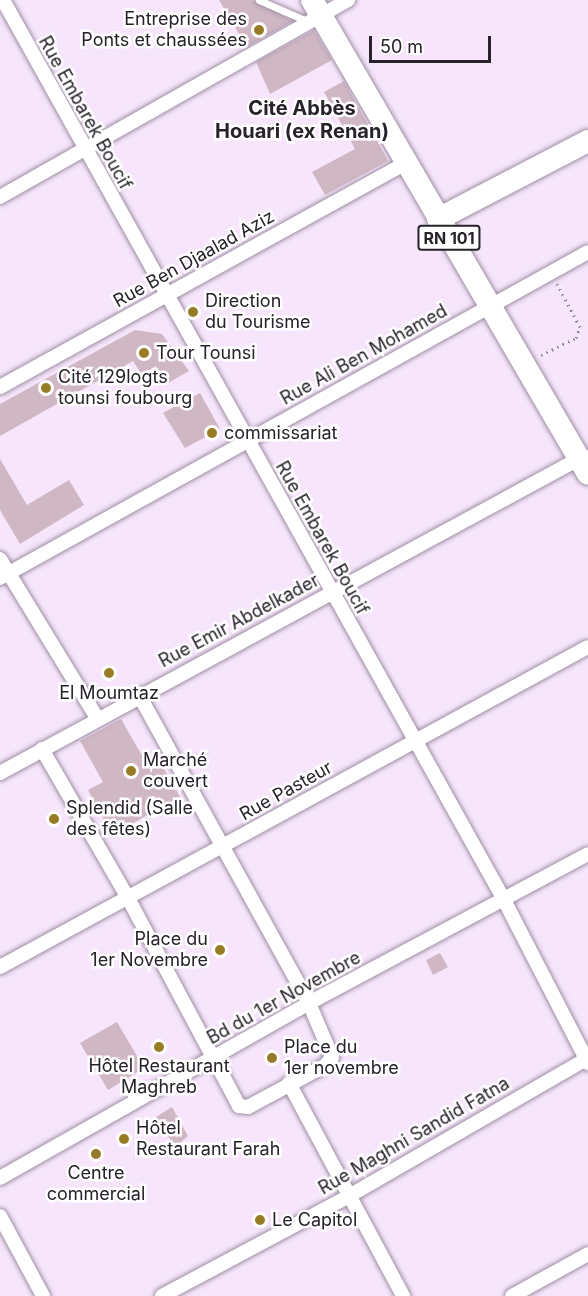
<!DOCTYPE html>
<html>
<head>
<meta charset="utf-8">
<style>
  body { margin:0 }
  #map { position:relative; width:588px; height:1296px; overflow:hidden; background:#f6e5fb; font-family:Inter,sans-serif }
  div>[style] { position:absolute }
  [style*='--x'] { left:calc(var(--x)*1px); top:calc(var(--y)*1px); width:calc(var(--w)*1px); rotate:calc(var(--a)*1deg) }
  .building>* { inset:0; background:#d0b7c4 }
  .path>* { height:3px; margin-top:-1.5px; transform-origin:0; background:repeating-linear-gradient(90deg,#938797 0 1.5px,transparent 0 6px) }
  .roads { filter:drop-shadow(0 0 2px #9e8fa3) drop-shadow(0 0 2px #9e8fa3) }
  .service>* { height:7px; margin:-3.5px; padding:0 3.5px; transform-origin:3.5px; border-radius:3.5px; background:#fff }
  .minor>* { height:14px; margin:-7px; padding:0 7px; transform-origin:7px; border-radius:7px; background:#fff }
  .primary>* { height:22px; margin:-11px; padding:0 11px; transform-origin:11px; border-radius:11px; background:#fff }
  .dots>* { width:16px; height:16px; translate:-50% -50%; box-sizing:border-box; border:3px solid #fff; border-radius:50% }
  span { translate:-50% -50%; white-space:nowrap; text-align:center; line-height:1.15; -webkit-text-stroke:5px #fff; paint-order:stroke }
  .shield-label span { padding:2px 4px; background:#fff; border:2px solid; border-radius:4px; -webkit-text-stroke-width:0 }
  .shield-label { font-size:16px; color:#272129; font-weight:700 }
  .poi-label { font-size:18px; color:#272129 }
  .right { translate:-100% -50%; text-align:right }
  .left { translate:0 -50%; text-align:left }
  .street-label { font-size:18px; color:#272129 }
  .neighbourhood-label { font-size:20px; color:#272129; font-weight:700 }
  .scale { position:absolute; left:369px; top:36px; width:122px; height:27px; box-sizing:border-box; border:3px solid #272129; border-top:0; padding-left:8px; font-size:18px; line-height:21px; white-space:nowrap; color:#272129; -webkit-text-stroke:4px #fff; paint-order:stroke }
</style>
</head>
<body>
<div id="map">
  <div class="building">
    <i style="clip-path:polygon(219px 0,253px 0,293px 21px,247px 47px)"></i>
    <i style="clip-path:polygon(314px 30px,332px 60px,270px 94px,256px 62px)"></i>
    <i style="clip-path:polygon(344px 81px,388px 161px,325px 195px,312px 172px,355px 149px,324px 92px)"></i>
    <i style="clip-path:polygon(135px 330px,162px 334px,189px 371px,166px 384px,156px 366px,142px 375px,133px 361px,0 436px,0 404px)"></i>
    <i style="clip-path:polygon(200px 393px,220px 429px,185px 448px,163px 413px)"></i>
    <i style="clip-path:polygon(0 459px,27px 505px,69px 480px,84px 505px,20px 544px,0 510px)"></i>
    <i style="clip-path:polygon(121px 719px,144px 759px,155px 753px,180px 797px,112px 835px,88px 790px,103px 782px,80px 741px)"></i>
    <i style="clip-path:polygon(440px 953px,448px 967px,433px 975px,426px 960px)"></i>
    <i style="clip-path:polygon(117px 1022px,144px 1068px,108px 1090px,80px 1043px)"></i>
    <i style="clip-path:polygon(172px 1107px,188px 1136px,175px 1147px,156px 1117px)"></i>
  </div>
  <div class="path">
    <i style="--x:541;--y:355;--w:39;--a:-26"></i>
    <i style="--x:576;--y:338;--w:12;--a:-70"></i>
    <i style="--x:580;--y:327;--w:49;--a:-118.1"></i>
  </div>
  <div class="roads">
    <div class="service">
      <i style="--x:259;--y:0;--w:55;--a:23.7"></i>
    </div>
    <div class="minor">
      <i style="--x:3;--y:0;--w:1028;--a:60.89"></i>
      <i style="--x:503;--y:898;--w:186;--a:62.7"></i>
      <i style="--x:0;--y:197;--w:400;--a:-29.5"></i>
      <i style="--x:0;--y:387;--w:464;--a:-28.9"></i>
      <i style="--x:0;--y:559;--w:186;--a:58.6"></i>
      <i style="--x:0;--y:578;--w:672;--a:-29"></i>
      <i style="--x:42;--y:749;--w:172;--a:60"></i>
      <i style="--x:128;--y:898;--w:236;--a:61.9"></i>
      <i style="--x:239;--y:1106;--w:9;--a:6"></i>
      <i style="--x:248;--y:1107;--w:89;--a:-28.3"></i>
      <i style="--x:326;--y:1065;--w:10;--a:-53"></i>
      <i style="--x:332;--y:1057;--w:59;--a:-113.1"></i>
      <i style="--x:309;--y:1003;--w:352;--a:-118.9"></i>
      <i style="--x:0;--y:773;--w:664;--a:-28.49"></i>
      <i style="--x:0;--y:967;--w:669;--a:-28.56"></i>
      <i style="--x:289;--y:1083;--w:242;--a:61.8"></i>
      <i style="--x:0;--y:1178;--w:355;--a:-29.5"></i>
      <i style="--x:309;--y:1003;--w:316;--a:-28.1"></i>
      <i style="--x:0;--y:1216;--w:91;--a:61.7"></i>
      <i style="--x:162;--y:1296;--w:212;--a:-28.1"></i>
      <i style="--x:349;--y:1196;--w:276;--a:-30"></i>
      <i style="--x:512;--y:1296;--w:87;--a:-28.9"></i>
    </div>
    <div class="primary">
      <i style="--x:312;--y:0;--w:548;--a:59.79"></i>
      <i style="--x:438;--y:219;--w:169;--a:-27.5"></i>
    </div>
  </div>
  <div class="dots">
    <i style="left:259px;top:30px;background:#967c24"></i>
    <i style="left:193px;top:312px;background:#967c24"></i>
    <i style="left:144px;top:353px;background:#967c24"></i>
    <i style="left:46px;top:388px;background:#967c24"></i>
    <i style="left:212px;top:433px;background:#967c24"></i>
    <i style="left:109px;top:673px;background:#967c24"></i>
    <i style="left:131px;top:771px;background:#967c24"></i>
    <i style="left:54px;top:819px;background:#967c24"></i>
    <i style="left:220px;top:950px;background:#967c24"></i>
    <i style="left:159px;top:1047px;background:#967c24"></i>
    <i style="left:272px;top:1058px;background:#967c24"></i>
    <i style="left:124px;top:1139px;background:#967c24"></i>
    <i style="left:96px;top:1154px;background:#967c24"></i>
    <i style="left:260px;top:1220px;background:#967c24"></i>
  </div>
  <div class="shield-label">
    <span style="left:449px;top:238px">RN 101</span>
  </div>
  <div class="poi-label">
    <span class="right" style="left:247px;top:30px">Entreprise des<br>Ponts et chaussées</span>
    <span class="left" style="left:205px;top:312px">Direction<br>du Tourisme</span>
    <span class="left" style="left:156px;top:353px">Tour Tounsi</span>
    <span class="left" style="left:58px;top:388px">Cité 129logts<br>tounsi foubourg</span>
    <span class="left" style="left:224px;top:433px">commissariat</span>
    <span style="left:109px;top:693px">El Moumtaz</span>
    <span class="left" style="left:143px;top:771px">Marché<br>couvert</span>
    <span class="left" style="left:66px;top:819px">Splendid (Salle<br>des fêtes)</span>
    <span class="right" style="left:208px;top:950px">Place du<br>1er Novembre</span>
    <span class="left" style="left:284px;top:1058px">Place du<br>1er novembre</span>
    <span style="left:159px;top:1077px">Hôtel Restaurant<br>Maghreb</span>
    <span class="left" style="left:136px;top:1139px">Hôtel<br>Restaurant Farah</span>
    <span style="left:96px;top:1184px">Centre<br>commercial</span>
    <span class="left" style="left:272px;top:1220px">Le Capitol</span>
  </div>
  <div class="street-label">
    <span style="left:85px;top:113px;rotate:61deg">Rue Embarek Boucif</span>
    <span style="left:194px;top:259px;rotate:-29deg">Rue Ben Djaalad Aziz</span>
    <span style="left:364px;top:355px;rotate:-29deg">Rue Ali Ben Mohamed</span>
    <span style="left:322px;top:538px;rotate:61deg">Rue Embarek Boucif</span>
    <span style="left:239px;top:621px;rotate:-28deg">Rue Emir Abdelkader</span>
    <span style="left:286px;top:791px;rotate:-29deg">Rue Pasteur</span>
    <span style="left:284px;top:998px;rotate:-29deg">Bd du 1er Novembre</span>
    <span style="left:414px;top:1136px;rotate:-30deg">Rue Maghni Sandid Fatna</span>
  </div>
  <div class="neighbourhood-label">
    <span style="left:302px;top:120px">Cité Abbès<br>Houari (ex Renan)</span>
  </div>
  <div class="scale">50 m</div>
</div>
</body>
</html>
